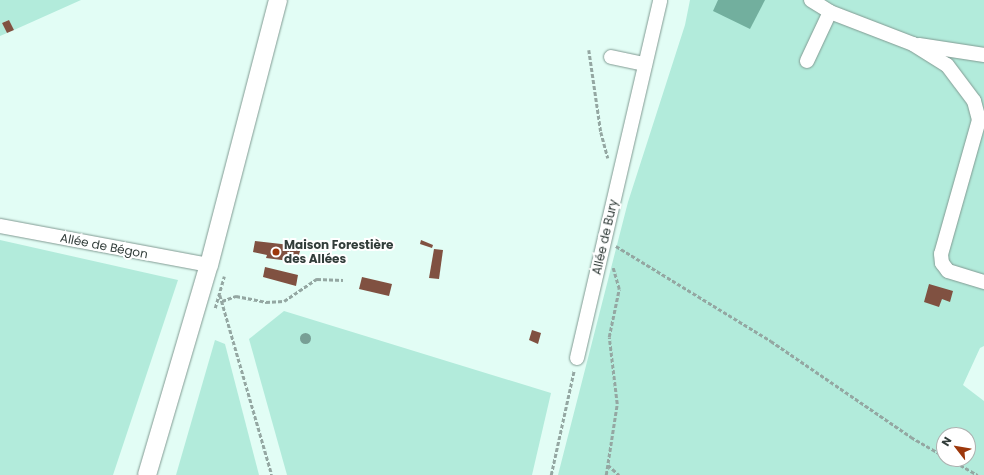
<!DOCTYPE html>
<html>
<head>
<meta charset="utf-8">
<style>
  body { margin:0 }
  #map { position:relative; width:984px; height:475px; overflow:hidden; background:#e2fdf5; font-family:Poppins,sans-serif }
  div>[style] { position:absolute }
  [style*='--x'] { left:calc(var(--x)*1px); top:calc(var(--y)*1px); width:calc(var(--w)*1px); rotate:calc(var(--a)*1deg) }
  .green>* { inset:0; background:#b2ebdb }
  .water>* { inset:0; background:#72af9e }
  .building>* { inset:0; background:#805141 }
  .path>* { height:2.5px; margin-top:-1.25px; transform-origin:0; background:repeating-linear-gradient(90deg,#94a7a2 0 4px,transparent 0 6px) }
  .roads { filter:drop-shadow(0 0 1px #819a92) drop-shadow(0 0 1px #819a92) }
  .minor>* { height:14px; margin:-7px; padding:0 7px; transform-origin:7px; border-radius:7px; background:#fff }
  .major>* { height:18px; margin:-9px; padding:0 9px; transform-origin:9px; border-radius:9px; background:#fff }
  .trees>* { width:11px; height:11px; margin:-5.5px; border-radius:50%; background:#779f95 }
  .dots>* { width:11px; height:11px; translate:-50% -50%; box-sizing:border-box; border:2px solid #fff; border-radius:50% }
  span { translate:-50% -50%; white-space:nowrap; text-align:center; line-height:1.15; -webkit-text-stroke:4px #fff; paint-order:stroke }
  .street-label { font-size:12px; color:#323d3a }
  .poi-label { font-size:12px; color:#323d3a; font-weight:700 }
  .left { translate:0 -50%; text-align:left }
  .north { position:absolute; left:936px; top:427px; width:40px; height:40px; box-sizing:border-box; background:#fff; border:1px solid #adb1b0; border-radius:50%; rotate:301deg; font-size:11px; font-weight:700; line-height:16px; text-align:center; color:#323d3a }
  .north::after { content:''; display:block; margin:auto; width:14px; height:18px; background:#9d380c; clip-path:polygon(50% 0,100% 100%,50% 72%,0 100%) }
</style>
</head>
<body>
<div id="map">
  <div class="green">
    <i style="clip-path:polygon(0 0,81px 0,14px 30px,9px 20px,2px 23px,7px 33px,0 36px)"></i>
    <i style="clip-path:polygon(evenodd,690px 0,984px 0,984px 346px,980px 348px,963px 385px,984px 401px,984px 475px,558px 475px,628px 202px,685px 25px,690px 0,944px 435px,968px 435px,968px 459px,944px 459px,944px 435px)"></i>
    <i style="clip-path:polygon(0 240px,178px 280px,113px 475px,0 475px)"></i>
    <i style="clip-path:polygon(284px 311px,551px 393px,532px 475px,287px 475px,249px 339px)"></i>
    <i style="clip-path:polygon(215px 340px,225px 344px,259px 475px,176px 475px)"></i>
  </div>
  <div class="water">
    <i style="clip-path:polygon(718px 0,765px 0,750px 29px,713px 11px)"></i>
  </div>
  <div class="building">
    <i style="clip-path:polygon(9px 20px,14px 30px,7px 33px,2px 23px)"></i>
    <i style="clip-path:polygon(421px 240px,433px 245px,432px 248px,420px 244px)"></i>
    <i style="clip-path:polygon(255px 241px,290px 245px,289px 248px,300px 251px,297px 262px,266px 258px,267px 255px,253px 252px)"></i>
    <i style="clip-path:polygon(434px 249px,443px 250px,439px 279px,429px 278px)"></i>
    <i style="clip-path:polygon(265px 267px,298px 275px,296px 286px,263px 277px)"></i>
    <i style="clip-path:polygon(362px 277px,392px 284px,389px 296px,359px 289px)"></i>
    <i style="clip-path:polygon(929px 284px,953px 291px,950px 302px,942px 299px,939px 307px,924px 302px)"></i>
    <i style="clip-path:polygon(532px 330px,541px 333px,538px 344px,529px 340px)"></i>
  </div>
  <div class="path">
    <i style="--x:589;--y:50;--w:83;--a:81.7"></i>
    <i style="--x:601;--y:132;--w:27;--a:75"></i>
    <i style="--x:616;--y:246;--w:182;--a:31.5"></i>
    <i style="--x:771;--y:341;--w:170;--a:34.4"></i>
    <i style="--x:911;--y:437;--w:38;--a:30"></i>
    <i style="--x:220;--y:295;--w:187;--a:73.9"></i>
    <i style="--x:222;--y:301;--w:15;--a:-20"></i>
    <i style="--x:236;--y:296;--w:31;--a:11"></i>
    <i style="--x:266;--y:302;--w:18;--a:-3"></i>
    <i style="--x:284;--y:301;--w:40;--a:-34"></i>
    <i style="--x:317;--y:279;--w:26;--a:2"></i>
    <i style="--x:215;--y:308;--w:33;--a:-74"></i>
    <i style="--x:950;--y:459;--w:32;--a:30"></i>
    <i style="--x:608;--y:465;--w:15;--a:42"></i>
    <i style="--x:551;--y:475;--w:107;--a:-77.6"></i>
    <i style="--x:606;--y:475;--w:72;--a:-81.2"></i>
    <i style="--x:617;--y:404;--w:67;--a:-96.8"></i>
    <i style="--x:609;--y:337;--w:49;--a:-78.2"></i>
    <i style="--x:619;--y:289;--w:22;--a:-106"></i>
  </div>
  <div class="roads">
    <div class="minor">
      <i style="--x:811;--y:0;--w:22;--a:32"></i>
      <i style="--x:830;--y:12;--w:89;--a:21.1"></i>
      <i style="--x:913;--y:44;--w:40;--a:32"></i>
      <i style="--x:947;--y:65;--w:45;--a:53.1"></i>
      <i style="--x:974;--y:101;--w:20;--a:75"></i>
      <i style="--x:979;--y:120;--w:139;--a:105.8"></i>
      <i style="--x:941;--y:254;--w:9;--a:84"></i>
      <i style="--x:942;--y:263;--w:10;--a:53"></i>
      <i style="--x:948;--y:271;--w:38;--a:17"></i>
      <i style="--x:919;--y:45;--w:66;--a:8.7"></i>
      <i style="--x:611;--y:57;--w:35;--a:12"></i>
      <i style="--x:807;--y:61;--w:54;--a:-64.9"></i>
      <i style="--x:0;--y:226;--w:213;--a:10.6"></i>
      <i style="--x:577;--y:358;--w:367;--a:-76.9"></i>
    </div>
    <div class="major">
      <i style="--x:147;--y:475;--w:219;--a:-73.6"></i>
      <i style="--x:209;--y:265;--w:274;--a:-75.4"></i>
    </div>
  </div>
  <div class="trees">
    <i style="left:305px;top:338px"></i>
  </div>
  <div class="dots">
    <i style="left:276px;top:252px;background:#9d380c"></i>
  </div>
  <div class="street-label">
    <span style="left:605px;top:237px;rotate:-77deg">Allée de Bury</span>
    <span style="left:104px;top:246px;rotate:11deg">Allée de Bégon</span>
  </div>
  <div class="poi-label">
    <span class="left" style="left:284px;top:252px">Maison Forestière<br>des Allées</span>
  </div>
  <div class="north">N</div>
</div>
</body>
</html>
